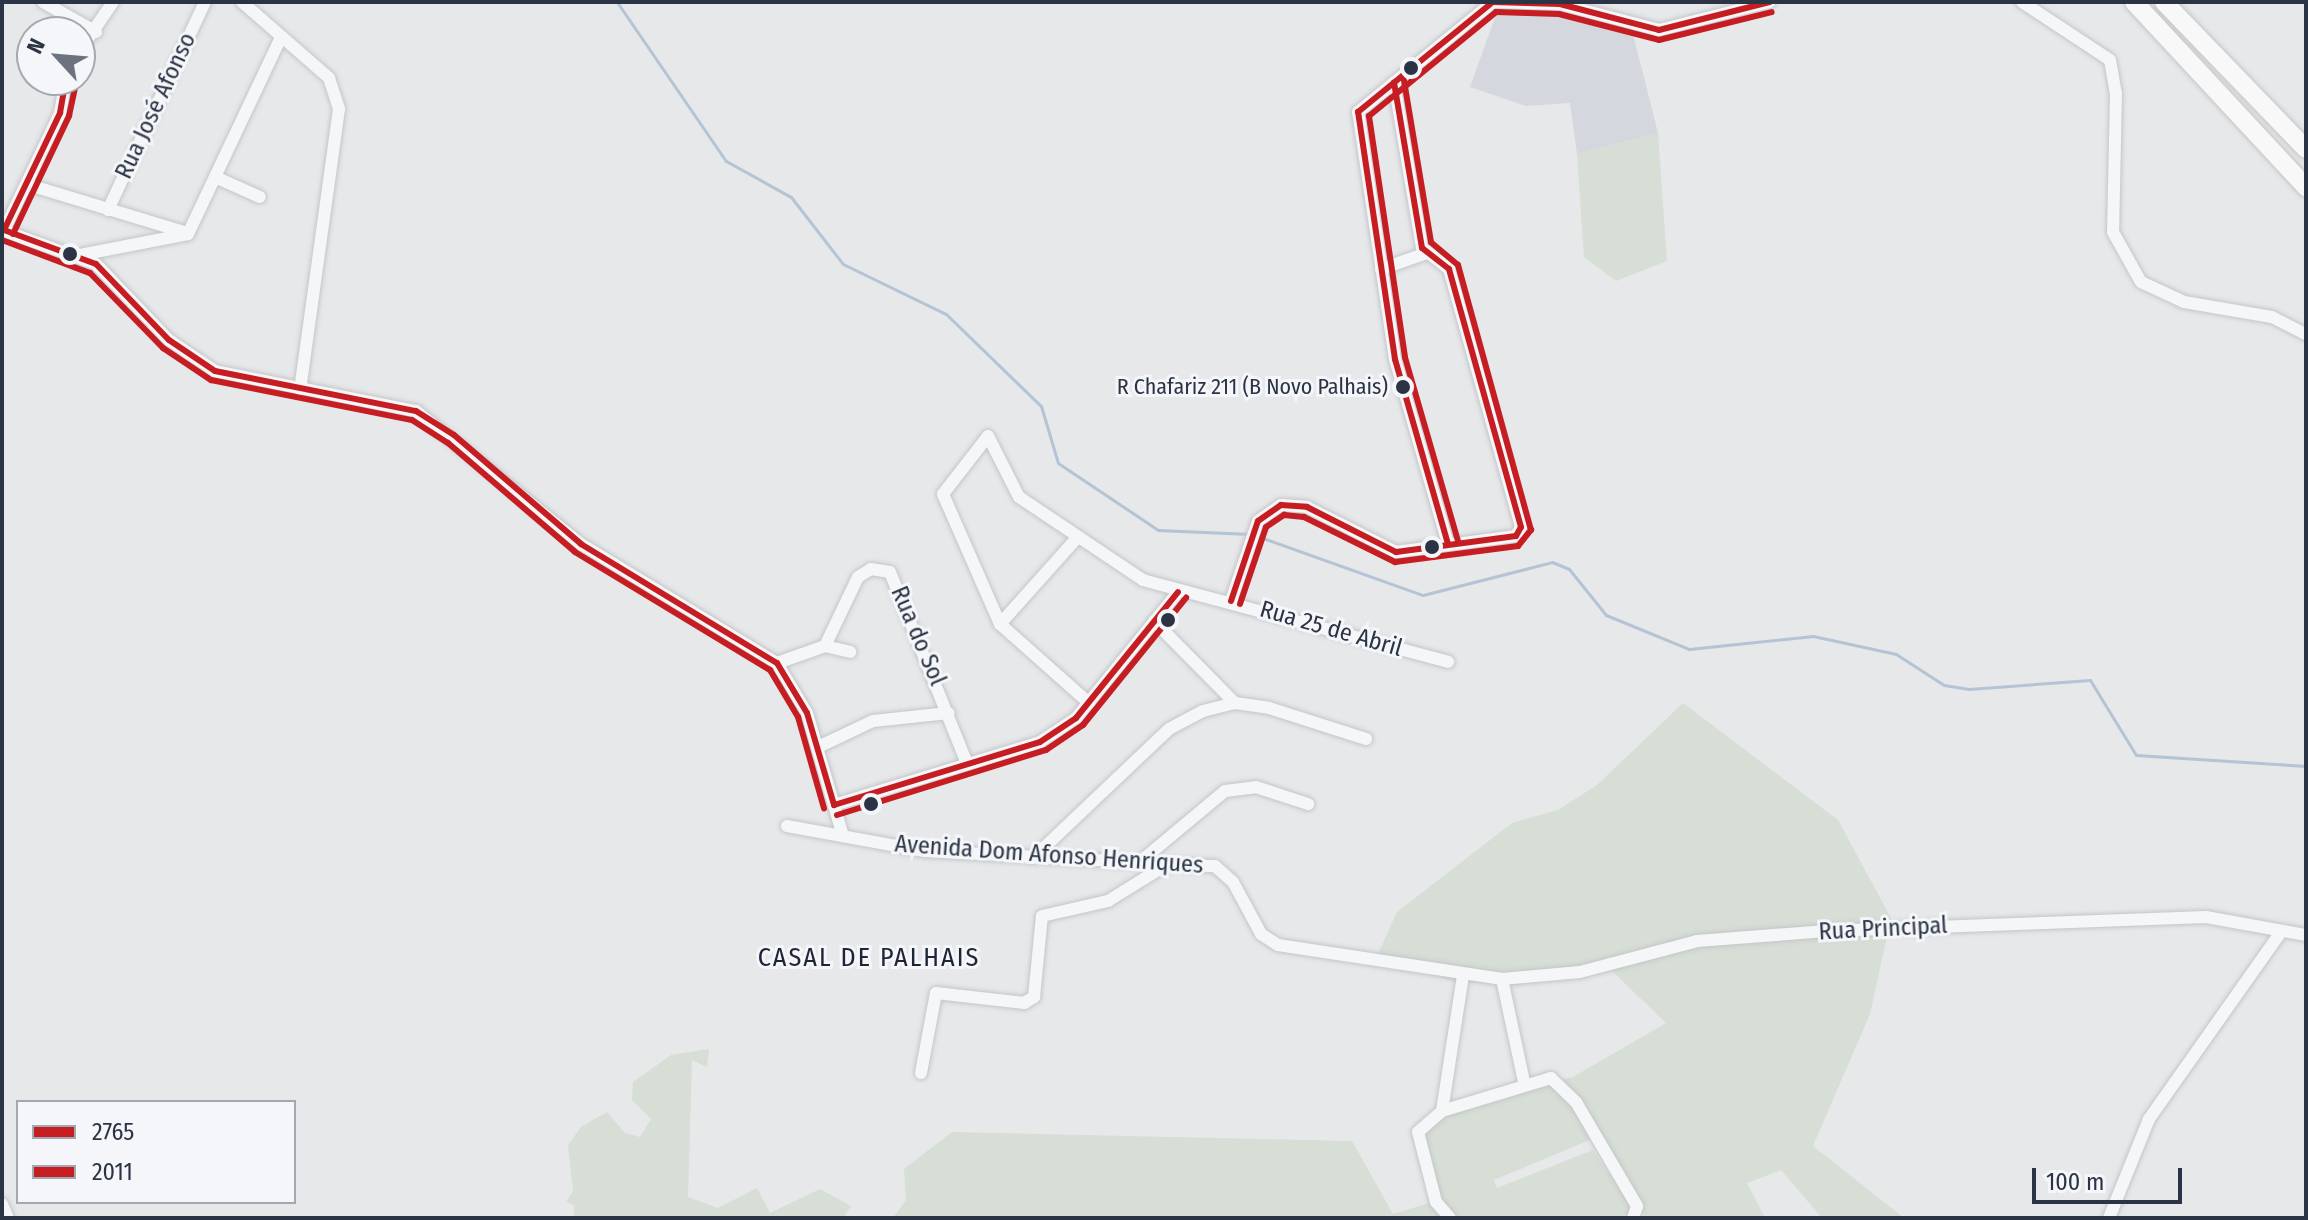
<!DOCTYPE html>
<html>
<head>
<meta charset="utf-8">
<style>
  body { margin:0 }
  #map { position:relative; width:2308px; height:1220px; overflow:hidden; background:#e6e8ea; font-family:"Fira Sans Condensed",sans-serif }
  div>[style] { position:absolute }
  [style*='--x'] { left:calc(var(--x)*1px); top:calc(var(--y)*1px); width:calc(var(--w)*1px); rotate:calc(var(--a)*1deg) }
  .built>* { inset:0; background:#d4d7dd }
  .green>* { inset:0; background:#d6ded6 }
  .stream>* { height:3px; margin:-1.5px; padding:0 1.5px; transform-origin:1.5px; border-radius:1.5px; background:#b4c4d5 }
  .roads { filter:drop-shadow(0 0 2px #c4c6c8) drop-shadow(0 0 2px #c4c6c8) }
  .minor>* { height:12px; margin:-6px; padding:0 6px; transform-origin:6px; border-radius:6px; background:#f5f6f7 }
  .highway>* { height:18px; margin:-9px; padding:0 9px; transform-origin:9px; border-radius:9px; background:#f8f8f8 }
  .bus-1>* { height:6px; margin:-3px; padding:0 3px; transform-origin:3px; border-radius:3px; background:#c61d23 }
  .bus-2>* { height:6px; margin:-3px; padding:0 3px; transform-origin:3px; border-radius:3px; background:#c61d23 }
  .dots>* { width:22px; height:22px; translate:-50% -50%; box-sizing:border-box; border:4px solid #f4f6f9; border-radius:50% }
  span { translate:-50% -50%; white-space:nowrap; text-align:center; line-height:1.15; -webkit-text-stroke:6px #f4f6f9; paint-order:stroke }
  .bus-label { font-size:22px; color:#2b3445 }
  .right { translate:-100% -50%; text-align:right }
  .street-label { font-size:24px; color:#2b3445 }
  .neighbourhood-label { font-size:26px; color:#1d2536; letter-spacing:2px }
  .frame { position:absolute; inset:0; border:4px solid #2b3445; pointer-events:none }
  .legend { position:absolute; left:16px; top:1100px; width:280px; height:104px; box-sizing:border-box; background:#f4f6f9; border:2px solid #a4a8b1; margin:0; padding:10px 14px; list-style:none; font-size:24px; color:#2b3445 }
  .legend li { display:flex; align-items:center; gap:16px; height:40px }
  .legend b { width:40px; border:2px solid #a4a8b1 }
  .north { position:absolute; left:16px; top:16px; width:80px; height:80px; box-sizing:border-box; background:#f4f6f9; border:2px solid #a4a8b1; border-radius:50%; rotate:296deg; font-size:22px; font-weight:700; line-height:32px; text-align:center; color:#2b3445 }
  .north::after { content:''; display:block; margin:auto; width:28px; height:36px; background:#6c737f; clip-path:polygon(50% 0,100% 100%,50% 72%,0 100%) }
  .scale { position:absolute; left:2032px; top:1168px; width:150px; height:36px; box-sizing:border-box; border:4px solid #2b3445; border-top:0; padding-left:10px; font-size:24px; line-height:28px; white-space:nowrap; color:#2b3445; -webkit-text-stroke:6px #f4f6f9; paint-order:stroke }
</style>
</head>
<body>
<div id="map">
  <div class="built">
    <i style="clip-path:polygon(1546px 8px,1633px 34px,1658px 133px,1577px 154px,1570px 103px,1526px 106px,1470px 87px,1498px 9px)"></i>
  </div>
  <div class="green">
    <i style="clip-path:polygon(1658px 133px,1667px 261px,1616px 281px,1584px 257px,1577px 154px)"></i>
    <i style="clip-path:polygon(1683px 703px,1838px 820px,1891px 918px,1870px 1014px,1813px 1146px,1904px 1218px,1822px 1218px,1781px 1170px,1747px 1183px,1765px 1218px,1646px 1218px,1597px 1137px,1494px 1180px,1497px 1188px,1593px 1150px,1634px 1211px,1617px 1218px,893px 1218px,906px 1200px,904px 1169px,952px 1132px,1352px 1141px,1393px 1214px,1433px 1202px,1420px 1133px,1429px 1121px,1521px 1087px,1573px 1077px,1666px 1023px,1611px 970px,1518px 985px,1454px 982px,1377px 956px,1397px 912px,1512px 823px,1558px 810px,1597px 785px)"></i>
    <i style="clip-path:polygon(709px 1049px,707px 1067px,692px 1060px,688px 1197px,718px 1208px,757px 1188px,770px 1213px,820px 1189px,851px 1206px,843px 1218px,574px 1218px,574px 1205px,566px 1202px,573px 1191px,568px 1145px,581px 1127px,607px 1112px,625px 1133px,640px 1137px,651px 1119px,632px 1100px,633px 1082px,671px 1055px)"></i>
  </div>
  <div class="stream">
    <i style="--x:617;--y:2;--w:193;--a:55.6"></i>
    <i style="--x:726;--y:161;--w:74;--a:29"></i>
    <i style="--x:791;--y:197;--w:85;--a:52.2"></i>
    <i style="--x:843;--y:264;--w:114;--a:25.9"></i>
    <i style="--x:946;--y:314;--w:132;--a:44.1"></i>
    <i style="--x:1041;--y:406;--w:59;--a:73.4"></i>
    <i style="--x:1058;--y:463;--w:120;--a:33.8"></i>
    <i style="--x:1158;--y:530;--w:92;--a:2.5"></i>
    <i style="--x:1257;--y:536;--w:176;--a:19.6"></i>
    <i style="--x:1423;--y:595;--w:133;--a:-14.3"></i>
    <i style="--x:1552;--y:562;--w:18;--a:22"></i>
    <i style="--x:1569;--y:569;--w:59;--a:51.2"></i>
    <i style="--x:1606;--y:615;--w:90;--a:22.3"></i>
    <i style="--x:1689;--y:649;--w:125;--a:-6"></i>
    <i style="--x:1813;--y:636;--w:85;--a:12.2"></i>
    <i style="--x:1896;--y:654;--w:57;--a:32.9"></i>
    <i style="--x:1944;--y:685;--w:25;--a:9"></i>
    <i style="--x:1969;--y:689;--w:121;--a:-4.3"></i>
    <i style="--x:2090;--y:680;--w:88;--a:58.5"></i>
    <i style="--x:2136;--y:755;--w:170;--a:3.7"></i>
  </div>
  <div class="roads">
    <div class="minor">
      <i style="--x:43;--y:2;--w:61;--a:29.5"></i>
      <i style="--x:242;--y:2;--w:116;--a:41.1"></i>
      <i style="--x:329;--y:78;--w:33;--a:72"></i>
      <i style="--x:339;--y:109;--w:283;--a:97.9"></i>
      <i style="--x:2022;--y:2;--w:105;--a:33.4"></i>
      <i style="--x:2110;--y:60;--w:34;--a:80"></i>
      <i style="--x:2116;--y:93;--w:139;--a:91.2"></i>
      <i style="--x:2113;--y:232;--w:57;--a:60.8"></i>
      <i style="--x:2141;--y:282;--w:47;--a:24.9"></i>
      <i style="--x:2184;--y:302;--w:89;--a:9.7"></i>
      <i style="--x:2272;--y:317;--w:38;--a:27"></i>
      <i style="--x:80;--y:50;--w:58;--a:-55.5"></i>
      <i style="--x:215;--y:177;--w:49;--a:24"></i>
      <i style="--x:26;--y:184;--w:165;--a:16.9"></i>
      <i style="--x:108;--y:210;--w:230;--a:-65"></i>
      <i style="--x:2;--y:230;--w:100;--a:19.9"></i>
      <i style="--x:96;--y:264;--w:105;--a:46.2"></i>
      <i style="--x:169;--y:340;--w:55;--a:34"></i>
      <i style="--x:215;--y:371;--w:205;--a:11.3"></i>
      <i style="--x:416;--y:411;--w:212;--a:38.9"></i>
      <i style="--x:581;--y:544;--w:229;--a:31.3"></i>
      <i style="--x:777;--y:663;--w:58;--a:59"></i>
      <i style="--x:807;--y:713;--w:128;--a:73.7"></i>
      <i style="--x:4;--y:230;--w:130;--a:-64.4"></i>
      <i style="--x:60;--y:113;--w:34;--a:-80"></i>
      <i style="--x:80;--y:255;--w:110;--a:-11"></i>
      <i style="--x:188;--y:234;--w:218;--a:-64.7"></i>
      <i style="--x:1381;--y:269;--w:49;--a:-19.2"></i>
      <i style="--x:1448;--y:544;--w:192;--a:-106"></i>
      <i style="--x:1395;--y:359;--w:250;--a:-98.5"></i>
      <i style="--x:1358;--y:112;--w:174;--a:-39.2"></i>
      <i style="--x:1493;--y:2;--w:67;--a:1.7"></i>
      <i style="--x:1560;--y:4;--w:102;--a:14.7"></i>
      <i style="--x:1659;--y:30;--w:114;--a:-14.2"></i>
      <i style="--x:1231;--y:601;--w:84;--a:-71.4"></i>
      <i style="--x:1258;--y:521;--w:28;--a:-35"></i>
      <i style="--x:1281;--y:505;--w:26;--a:4"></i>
      <i style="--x:1307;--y:507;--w:100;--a:26.8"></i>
      <i style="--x:1396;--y:552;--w:121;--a:-7.6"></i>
      <i style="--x:1516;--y:536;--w:10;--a:-61"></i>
      <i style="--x:1521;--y:527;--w:268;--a:-105.6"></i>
      <i style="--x:1449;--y:269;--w:34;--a:-142"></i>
      <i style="--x:1422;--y:248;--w:168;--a:-99.6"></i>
      <i style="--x:1154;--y:621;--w:115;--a:45.4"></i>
      <i style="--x:1000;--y:624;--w:114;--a:-48.2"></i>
      <i style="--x:825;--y:646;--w:26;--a:13"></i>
      <i style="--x:777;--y:663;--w:51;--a:-19.5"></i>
      <i style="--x:825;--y:646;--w:76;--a:-64.4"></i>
      <i style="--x:858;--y:577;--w:15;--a:-32"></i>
      <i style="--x:871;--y:569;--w:19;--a:9"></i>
      <i style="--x:890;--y:572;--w:207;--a:68.1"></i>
      <i style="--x:1089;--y:703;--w:119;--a:-138.4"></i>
      <i style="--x:1000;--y:624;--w:142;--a:-113.7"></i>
      <i style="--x:943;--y:494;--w:73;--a:-52.2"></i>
      <i style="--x:988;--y:436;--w:68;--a:63.1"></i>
      <i style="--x:1019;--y:497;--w:149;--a:33.8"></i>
      <i style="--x:1143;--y:580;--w:316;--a:15"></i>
      <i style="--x:818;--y:747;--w:61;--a:-25.3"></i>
      <i style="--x:873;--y:721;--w:76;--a:-6"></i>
      <i style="--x:834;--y:805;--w:215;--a:-17"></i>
      <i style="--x:1040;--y:742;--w:43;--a:-33.7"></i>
      <i style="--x:1076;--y:718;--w:162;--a:-51"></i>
      <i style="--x:787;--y:826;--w:140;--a:10.3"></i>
      <i style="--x:925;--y:851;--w:290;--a:3"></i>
      <i style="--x:1215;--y:866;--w:24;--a:42"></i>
      <i style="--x:1233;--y:882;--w:59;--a:61.7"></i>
      <i style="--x:1261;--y:934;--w:20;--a:33"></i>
      <i style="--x:1278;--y:945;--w:227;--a:8.6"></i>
      <i style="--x:1502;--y:979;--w:78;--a:-5.1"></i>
      <i style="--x:1580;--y:972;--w:121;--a:-14.8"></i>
      <i style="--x:1697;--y:941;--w:130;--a:-4.4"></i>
      <i style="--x:1827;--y:931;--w:379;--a:-2.1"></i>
      <i style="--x:2206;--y:917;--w:102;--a:10.2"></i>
      <i style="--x:1033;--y:858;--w:187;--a:-43.5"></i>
      <i style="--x:1169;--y:729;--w:38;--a:-28"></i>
      <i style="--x:1203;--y:711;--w:33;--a:-14"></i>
      <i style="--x:1235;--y:703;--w:34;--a:8"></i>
      <i style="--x:1269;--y:708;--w:102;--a:17.7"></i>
      <i style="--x:1141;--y:861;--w:109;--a:-39.8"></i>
      <i style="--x:1225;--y:791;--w:31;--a:-7"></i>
      <i style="--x:1256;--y:787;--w:55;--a:18.1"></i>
      <i style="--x:1502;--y:979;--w:105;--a:77.9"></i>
      <i style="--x:921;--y:1073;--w:81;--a:-79.4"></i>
      <i style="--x:936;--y:993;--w:89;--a:6.5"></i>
      <i style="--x:1024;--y:1003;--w:12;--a:-31"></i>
      <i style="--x:1034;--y:997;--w:81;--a:-84.4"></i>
      <i style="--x:1042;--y:916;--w:68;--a:-12.8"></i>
      <i style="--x:1108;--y:901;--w:68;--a:-31.8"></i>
      <i style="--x:1442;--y:1111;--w:114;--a:-16.8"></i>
      <i style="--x:1551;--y:1078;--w:35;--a:44"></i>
      <i style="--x:1576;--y:1102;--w:121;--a:59.6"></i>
      <i style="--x:1637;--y:1206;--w:13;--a:108"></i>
      <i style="--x:2;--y:1204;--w:15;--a:67"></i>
      <i style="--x:1450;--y:1218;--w:21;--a:-131"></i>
      <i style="--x:1436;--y:1202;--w:72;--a:-104.4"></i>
      <i style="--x:1418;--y:1132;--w:32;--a:-41"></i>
      <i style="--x:1442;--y:1111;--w:137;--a:-81.2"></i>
      <i style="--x:2109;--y:1218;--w:107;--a:-68"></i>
      <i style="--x:2149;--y:1119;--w:229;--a:-54.8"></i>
    </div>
    <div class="highway">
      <i style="--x:2134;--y:2;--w:253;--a:47.1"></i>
      <i style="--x:2164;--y:2;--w:204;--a:46"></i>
    </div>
  </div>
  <div class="bus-1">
    <i style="--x:4;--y:230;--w:98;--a:20.3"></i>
    <i style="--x:96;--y:264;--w:105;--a:46.2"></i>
    <i style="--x:169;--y:340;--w:55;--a:34"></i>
    <i style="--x:215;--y:371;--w:205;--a:11.3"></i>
    <i style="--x:416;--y:411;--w:45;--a:32.3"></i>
    <i style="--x:454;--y:435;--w:167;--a:40.6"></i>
    <i style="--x:581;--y:544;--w:229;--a:31.3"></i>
    <i style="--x:777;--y:663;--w:58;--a:59"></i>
    <i style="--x:807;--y:713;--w:96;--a:73.6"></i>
    <i style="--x:4;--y:230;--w:130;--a:-64.4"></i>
    <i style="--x:60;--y:113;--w:34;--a:-80"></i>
    <i style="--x:1448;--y:544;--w:192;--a:-106"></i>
    <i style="--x:1395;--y:359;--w:250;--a:-98.5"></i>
    <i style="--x:1358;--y:112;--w:174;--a:-39.2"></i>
    <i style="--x:1493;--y:2;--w:67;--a:1.7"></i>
    <i style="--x:1560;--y:4;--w:102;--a:14.7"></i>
    <i style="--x:1659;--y:30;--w:114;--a:-14.2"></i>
    <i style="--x:1231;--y:601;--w:84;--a:-71.4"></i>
    <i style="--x:1258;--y:521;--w:28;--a:-35"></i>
    <i style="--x:1281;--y:505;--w:26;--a:4"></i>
    <i style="--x:1307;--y:507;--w:100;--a:26.8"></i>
    <i style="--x:1396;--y:552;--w:121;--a:-7.6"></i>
    <i style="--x:1516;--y:536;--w:10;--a:-61"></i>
    <i style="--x:1521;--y:527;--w:268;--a:-105.6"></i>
    <i style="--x:1449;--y:269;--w:34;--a:-142"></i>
    <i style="--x:1422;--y:248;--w:168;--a:-99.6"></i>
    <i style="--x:834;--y:805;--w:215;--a:-17"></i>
    <i style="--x:1040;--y:742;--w:43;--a:-33.7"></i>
    <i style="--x:1076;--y:718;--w:162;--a:-51"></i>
  </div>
  <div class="bus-2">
    <i style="--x:13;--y:234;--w:131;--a:-64.6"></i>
    <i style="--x:69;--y:116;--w:35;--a:-78"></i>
    <i style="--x:2;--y:240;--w:94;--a:20.6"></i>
    <i style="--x:90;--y:273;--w:105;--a:45.8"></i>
    <i style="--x:163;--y:348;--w:58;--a:33.7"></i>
    <i style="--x:211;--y:380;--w:205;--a:11.3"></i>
    <i style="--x:412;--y:420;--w:43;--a:32.6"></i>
    <i style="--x:448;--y:443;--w:167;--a:40.6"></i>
    <i style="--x:575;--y:552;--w:228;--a:31.2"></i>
    <i style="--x:770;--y:670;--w:55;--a:59.2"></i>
    <i style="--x:798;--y:717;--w:95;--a:74.1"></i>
    <i style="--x:1458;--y:541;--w:191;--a:-106.1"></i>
    <i style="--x:1405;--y:357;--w:244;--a:-98.5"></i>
    <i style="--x:1369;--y:116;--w:164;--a:-39.3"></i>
    <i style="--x:1496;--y:12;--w:63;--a:1.8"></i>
    <i style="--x:1559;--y:14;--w:103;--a:14.6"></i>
    <i style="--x:1659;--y:40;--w:116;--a:-13.9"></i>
    <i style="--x:1240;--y:604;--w:81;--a:-71.3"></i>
    <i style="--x:1266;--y:527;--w:22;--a:-34"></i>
    <i style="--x:1284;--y:515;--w:20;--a:6"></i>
    <i style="--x:1304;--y:517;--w:102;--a:26.3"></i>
    <i style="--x:1395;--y:562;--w:124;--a:-7.4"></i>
    <i style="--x:1518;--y:546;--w:21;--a:-51"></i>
    <i style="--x:1531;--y:530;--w:275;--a:-105.4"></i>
    <i style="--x:1458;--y:265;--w:35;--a:-140"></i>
    <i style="--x:1431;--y:242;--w:164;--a:-99.5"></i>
    <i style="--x:837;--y:815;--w:219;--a:-17.3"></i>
    <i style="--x:1046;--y:750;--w:45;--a:-34"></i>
    <i style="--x:1083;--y:725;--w:164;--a:-51"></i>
  </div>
  <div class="dots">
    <i style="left:1411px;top:68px;background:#2b3445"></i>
    <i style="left:70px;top:254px;background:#2b3445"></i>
    <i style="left:1403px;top:387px;background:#2b3445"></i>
    <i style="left:1432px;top:547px;background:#2b3445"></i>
    <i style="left:1168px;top:620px;background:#2b3445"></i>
    <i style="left:871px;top:804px;background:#2b3445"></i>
  </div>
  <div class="bus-label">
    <span class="right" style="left:1388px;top:387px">R Chafariz 211 (B Novo Palhais)</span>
  </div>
  <div class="street-label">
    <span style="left:156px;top:106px;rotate:-65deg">Rua José Afonso</span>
    <span style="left:1331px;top:629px;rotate:16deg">Rua 25 de Abril</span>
    <span style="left:918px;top:636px;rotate:67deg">Rua do Sol</span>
    <span style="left:1049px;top:855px;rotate:4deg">Avenida Dom Afonso Henriques</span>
    <span style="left:1883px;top:929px;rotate:-3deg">Rua Principal</span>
  </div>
  <div class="neighbourhood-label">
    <span style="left:869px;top:958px">CASAL DE PALHAIS</span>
  </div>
  <div class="frame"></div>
  <ul class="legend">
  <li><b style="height:10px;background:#c61d23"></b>2765</li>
  <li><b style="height:10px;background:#c61d23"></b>2011</li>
  </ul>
  <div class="north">N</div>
  <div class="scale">100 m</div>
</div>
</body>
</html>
